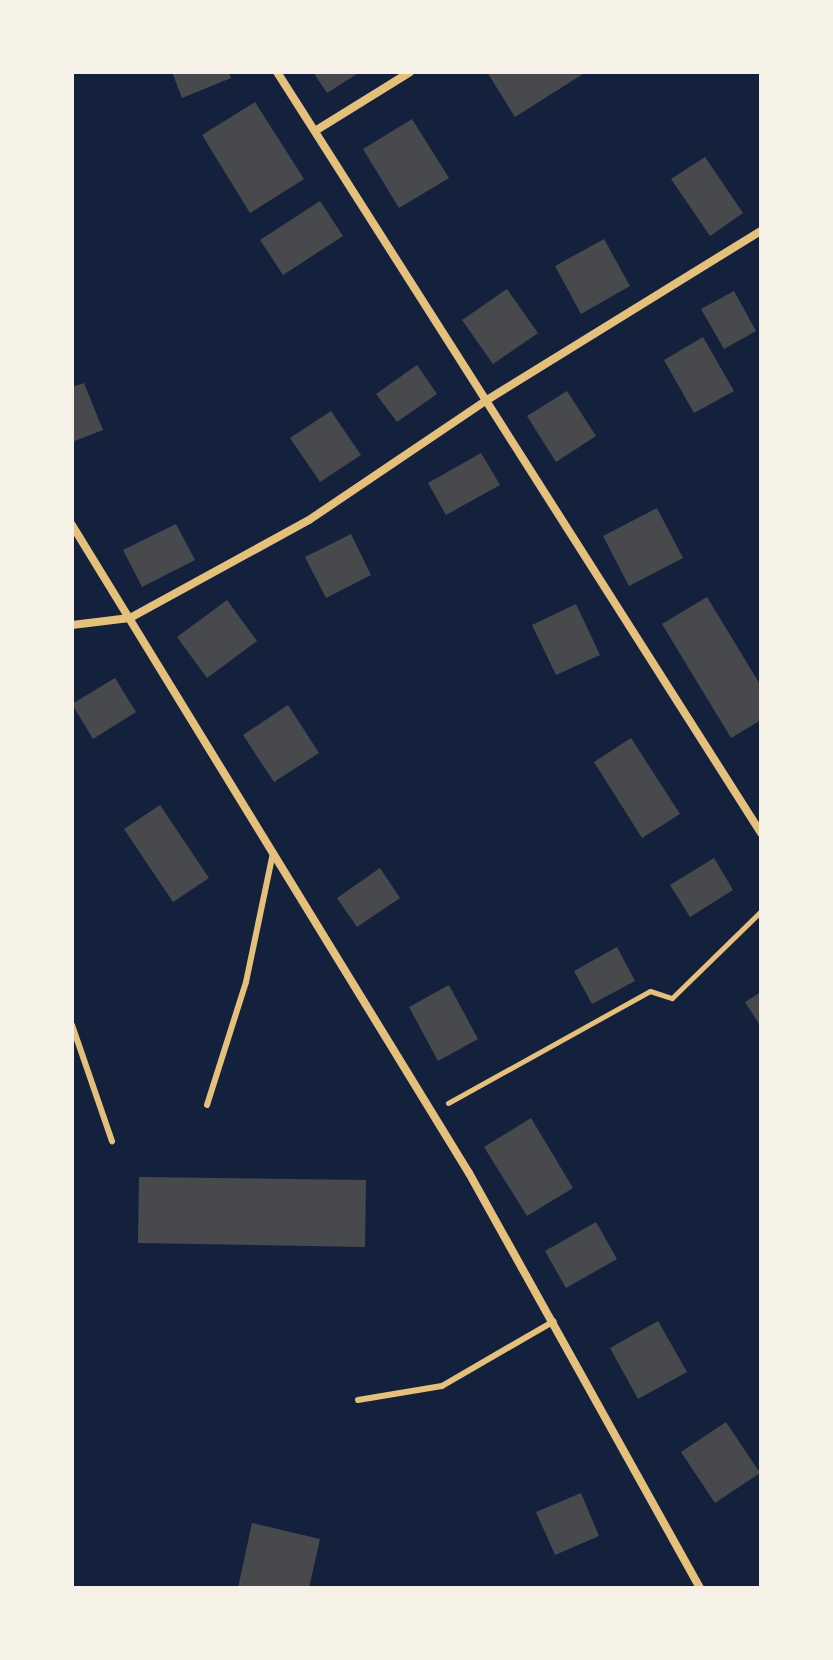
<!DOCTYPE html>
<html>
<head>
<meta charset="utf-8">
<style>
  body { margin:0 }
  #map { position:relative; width:833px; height:1660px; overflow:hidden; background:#14213d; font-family:Commissioner,sans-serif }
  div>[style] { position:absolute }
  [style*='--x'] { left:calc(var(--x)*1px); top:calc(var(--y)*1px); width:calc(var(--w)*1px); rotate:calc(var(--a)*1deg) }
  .building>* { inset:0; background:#48494c }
  .path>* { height:5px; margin:-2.5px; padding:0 2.5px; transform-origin:2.5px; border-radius:2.5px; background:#e5c07b }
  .service>* { height:6px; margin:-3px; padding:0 3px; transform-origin:3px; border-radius:3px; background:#e5c07b }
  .minor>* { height:8px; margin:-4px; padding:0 4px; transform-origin:4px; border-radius:4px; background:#e5c07b }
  span { translate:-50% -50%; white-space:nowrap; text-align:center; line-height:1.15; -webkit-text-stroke:6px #f6f1e7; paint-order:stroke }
  .frame { position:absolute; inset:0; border:74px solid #f6f1e7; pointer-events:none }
</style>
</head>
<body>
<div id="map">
  <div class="building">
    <i style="clip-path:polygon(172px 72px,228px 72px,231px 78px,182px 98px)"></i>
    <i style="clip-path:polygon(313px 72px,360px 72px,327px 93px)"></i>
    <i style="clip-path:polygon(487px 72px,586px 72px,515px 117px)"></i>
    <i style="clip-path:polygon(255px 102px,304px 179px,250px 213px,202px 135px)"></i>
    <i style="clip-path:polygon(412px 119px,449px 178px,399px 208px,363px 149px)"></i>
    <i style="clip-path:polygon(705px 157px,743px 213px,710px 236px,671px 179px)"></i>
    <i style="clip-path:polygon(320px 201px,343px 236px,283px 275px,260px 240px)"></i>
    <i style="clip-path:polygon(604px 239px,630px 286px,581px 314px,555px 266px)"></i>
    <i style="clip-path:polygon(507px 289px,538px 333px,493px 364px,462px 320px)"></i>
    <i style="clip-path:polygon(734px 291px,756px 331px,724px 349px,701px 309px)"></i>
    <i style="clip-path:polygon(703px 337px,734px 391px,694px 413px,664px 360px)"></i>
    <i style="clip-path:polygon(417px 365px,437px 394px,397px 422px,376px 394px)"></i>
    <i style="clip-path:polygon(84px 383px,103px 430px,72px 442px,72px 387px)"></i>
    <i style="clip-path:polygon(567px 391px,596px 436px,556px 462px,527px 416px)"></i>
    <i style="clip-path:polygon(331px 411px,361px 455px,320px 482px,290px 438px)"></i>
    <i style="clip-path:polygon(481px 453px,500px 485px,446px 515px,428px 483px)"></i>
    <i style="clip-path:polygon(657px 508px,683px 558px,629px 586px,603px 536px)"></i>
    <i style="clip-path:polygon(176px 524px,195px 560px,142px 587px,123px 550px)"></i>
    <i style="clip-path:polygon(351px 534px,371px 575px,326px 598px,305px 557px)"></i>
    <i style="clip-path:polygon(707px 597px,761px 686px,761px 720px,731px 738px,662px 624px)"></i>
    <i style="clip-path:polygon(227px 600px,257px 641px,207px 678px,177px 637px)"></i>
    <i style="clip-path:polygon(576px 604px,600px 655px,556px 675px,532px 625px)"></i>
    <i style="clip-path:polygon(115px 678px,136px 712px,93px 739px,72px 704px)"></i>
    <i style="clip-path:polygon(288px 705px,319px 753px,274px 782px,243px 735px)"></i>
    <i style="clip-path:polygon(631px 738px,680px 814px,642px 838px,594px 762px)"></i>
    <i style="clip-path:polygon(160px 805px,209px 878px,173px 902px,124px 829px)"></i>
    <i style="clip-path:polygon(714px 858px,733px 890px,690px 917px,670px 885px)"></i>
    <i style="clip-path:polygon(380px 868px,400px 898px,357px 927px,337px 898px)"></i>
    <i style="clip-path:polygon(617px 947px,635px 981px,592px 1004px,574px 971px)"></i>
    <i style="clip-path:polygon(449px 985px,478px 1039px,438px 1061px,409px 1007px)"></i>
    <i style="clip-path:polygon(761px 992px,761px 1027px,745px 1002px)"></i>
    <i style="clip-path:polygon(531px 1118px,573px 1188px,527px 1216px,484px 1147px)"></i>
    <i style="clip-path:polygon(139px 1177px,366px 1180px,365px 1247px,138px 1243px)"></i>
    <i style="clip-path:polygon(596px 1222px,617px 1259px,566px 1288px,545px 1251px)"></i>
    <i style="clip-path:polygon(658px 1321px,687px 1372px,638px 1399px,610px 1348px)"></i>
    <i style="clip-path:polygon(726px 1422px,760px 1473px,715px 1503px,681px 1452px)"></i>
    <i style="clip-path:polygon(581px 1493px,599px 1536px,555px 1555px,536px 1512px)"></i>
    <i style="clip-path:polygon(252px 1523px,320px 1539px,309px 1588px,238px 1588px)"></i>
  </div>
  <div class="path">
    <i style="--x:448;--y:1103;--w:231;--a:-29"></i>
    <i style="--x:650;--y:991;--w:23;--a:18"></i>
    <i style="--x:672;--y:998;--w:124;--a:-44.3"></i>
  </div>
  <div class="service">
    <i style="--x:72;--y:1025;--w:123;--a:71"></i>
    <i style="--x:207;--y:1105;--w:129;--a:-72.4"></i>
    <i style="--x:246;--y:982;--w:132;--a:-78.2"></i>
    <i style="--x:358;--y:1400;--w:85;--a:-9.5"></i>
    <i style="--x:442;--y:1386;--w:129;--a:-30.1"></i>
  </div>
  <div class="minor">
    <i style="--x:277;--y:72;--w:902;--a:57.54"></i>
    <i style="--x:315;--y:131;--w:112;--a:-31.8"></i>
    <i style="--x:72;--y:525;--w:760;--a:58.51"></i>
    <i style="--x:469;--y:1173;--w:475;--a:60.9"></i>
    <i style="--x:72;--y:625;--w:58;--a:-6.9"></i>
    <i style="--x:130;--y:618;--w:204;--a:-28.7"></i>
    <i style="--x:309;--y:520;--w:215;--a:-34"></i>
    <i style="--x:487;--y:400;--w:322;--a:-31.7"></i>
  </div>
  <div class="frame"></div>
</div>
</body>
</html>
